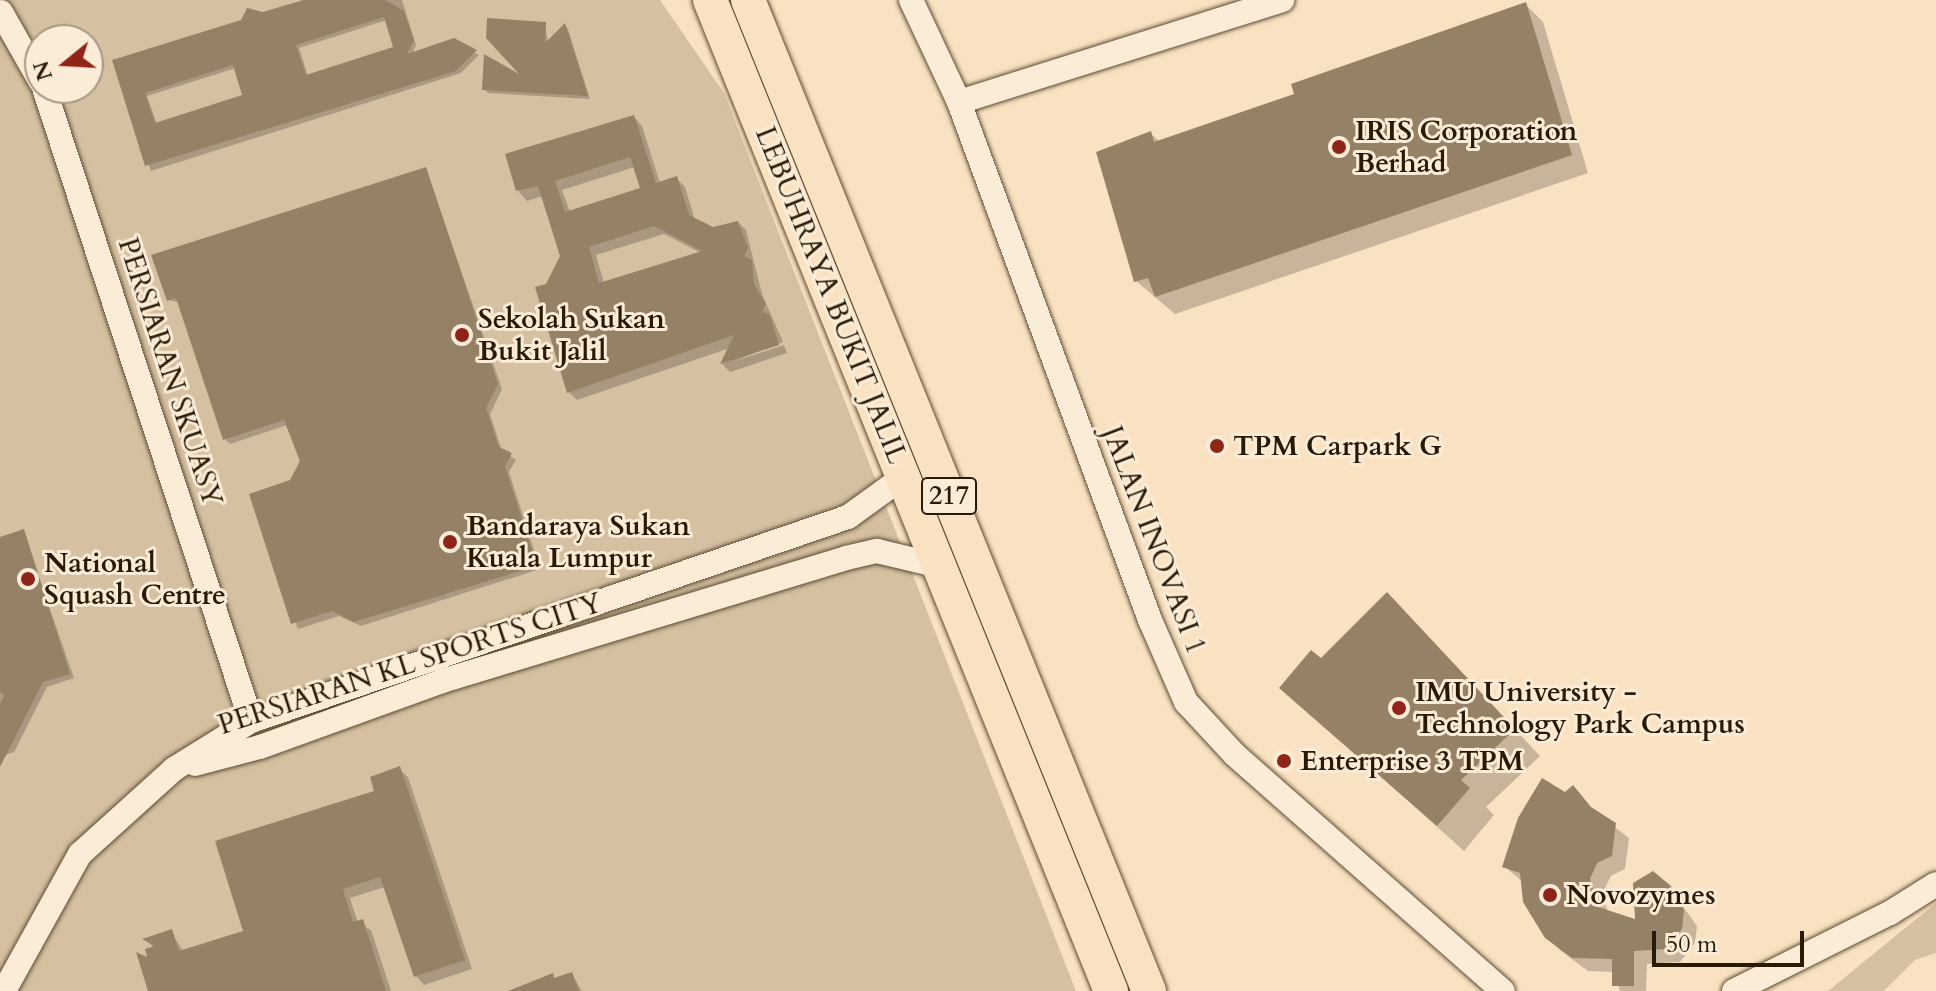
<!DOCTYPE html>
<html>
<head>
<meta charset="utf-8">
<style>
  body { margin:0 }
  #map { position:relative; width:1936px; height:991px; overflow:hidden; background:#f9e2c1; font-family:Cardo,serif }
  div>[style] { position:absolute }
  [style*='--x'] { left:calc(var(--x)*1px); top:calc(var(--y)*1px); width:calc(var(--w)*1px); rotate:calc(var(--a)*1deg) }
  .green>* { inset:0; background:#d5c0a1 }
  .shadow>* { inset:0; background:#0003 }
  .building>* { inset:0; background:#958266 }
  .roads { filter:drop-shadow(0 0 2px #5c4c33) drop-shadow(0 0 2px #5c4c33) }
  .minor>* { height:24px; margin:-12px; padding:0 12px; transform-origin:12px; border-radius:12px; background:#fbecd7 }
  .highway>* { height:34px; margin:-17px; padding:0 17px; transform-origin:17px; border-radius:17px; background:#f9e2c1 }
  .dots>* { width:22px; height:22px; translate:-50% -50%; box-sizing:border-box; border:4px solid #fbecd7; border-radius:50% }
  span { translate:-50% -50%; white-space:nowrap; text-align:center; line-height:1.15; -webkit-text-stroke:6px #fbecd7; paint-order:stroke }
  .shield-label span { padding:2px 6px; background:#fbecd7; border:2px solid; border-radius:6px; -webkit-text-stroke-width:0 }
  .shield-label { font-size:26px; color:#281a04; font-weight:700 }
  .poi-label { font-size:28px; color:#281a04; font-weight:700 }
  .left { translate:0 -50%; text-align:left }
  .street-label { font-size:28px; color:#281a04 }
  .north { position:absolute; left:24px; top:24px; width:80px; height:80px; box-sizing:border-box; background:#fbecd7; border:2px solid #a79883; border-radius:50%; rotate:252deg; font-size:22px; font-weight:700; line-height:32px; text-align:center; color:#281a04 }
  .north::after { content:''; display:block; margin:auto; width:28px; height:36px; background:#8f2418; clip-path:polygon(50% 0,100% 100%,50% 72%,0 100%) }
  .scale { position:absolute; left:1652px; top:931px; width:152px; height:36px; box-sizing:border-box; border:4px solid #281a04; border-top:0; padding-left:10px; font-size:24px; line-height:28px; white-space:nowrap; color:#281a04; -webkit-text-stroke:6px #fbecd7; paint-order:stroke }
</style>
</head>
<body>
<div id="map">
  <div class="green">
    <i style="clip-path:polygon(evenodd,0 0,660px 0,724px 93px,1076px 991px,0 991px,0 0,40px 40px,88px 40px,88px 88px,40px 88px,40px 40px)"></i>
    <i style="clip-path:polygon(1936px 903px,1936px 953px,1915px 960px,1884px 991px,1828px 991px)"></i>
  </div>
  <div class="shadow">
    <i style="clip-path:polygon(evenodd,309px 0,402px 0,416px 45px,412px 55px,454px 40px,479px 55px,461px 73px,151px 171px,115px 62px,242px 21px,249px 8px,263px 15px,309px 0,387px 20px,396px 48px,308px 76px,299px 48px,387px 20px,309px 0,236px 68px,245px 96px,157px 124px,147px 96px,236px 68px)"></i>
    <i style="clip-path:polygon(1525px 4px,1543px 22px,1588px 173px,1175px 314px,1136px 281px,1098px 153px,1150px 133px,1160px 142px,1297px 95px)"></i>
    <i style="clip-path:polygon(545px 24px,548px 43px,565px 26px,568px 29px,590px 99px,488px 93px,484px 89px,527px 80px)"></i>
    <i style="clip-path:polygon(evenodd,634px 117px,642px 126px,660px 183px,676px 178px,685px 187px,695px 220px,713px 229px,737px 221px,746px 230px,762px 294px,783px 342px,735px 361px,784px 345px,787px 353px,730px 372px,722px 364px,730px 348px,577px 400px,568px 391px,548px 285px,562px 256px,543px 196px,527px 201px,519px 192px,507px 156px,634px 117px,635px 167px,643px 189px,570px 212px,562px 190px,635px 167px,634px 117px,664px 234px,701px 253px,604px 283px,596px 255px,664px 234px)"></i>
    <i style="clip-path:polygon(426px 169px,502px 389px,490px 414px,502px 451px,516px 460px,509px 472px,540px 569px,361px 626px,339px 616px,298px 629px,251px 495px,291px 482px,302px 468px,287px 425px,230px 444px,225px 439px,180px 303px,169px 300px)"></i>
    <i style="clip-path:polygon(23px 532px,74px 678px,47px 687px,14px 752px,0 757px,0 539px)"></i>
    <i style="clip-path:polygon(1413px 621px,1540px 756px,1486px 807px,1494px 815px,1464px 851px,1281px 687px,1321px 660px)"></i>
    <i style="clip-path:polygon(399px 769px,408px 777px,472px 969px,424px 985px,416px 976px,385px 887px,350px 898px,358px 923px,371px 930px,391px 991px,150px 991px,154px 948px,146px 940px,172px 934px,184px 952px,246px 932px)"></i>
    <i style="clip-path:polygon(1595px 812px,1629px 838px,1625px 869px,1611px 876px,1602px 894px,1608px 912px,1637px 922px,1669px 887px,1697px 926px,1695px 943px,1680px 962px,1647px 964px,1646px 991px,1620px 991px,1614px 972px,1588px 971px,1561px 951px,1546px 936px,1523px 882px,1504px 866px)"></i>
    <i style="clip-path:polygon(572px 974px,582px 991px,525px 991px,523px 985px)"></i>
  </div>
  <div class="building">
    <i style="clip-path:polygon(evenodd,303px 0,385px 0,404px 11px,414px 40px,407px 54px,454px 38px,477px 50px,456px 71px,145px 166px,112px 60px,241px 20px,247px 8px,263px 12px,303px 0,384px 17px,393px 47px,306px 75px,296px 45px,384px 17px,303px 0,233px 65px,242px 95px,155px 123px,145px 93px,233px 65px)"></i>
    <i style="clip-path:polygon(1526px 2px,1572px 155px,1155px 297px,1148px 278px,1134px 282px,1096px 152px,1151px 131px,1154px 142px,1294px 94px,1291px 84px)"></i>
    <i style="clip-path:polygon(487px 18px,546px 22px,545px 43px,565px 23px,588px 96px,482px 90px,484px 54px,519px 74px,486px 38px)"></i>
    <i style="clip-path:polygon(evenodd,634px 115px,656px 183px,677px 176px,689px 215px,713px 227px,738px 221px,748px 248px,744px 256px,752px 260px,754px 284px,766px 304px,762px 311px,770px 315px,779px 345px,720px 364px,734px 335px,567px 393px,535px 287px,546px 284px,560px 256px,538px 186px,516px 191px,505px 154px,634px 115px,630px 157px,640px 188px,565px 212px,555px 181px,630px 157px,634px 115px,654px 226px,702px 251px,599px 283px,589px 247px,654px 226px)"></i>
    <i style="clip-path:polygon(426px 167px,498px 384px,486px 408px,499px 447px,512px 453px,505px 466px,537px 566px,354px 622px,332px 611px,291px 624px,249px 494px,290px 480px,300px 461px,284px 420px,223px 440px,176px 298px,167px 301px,151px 255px)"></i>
    <i style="clip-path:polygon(24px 529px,70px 674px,43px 682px,0 767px,0 704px,5px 695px,0 692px,0 537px)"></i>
    <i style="clip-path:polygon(1387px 592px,1515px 729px,1461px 780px,1470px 788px,1437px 826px,1279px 688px,1311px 650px,1321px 658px)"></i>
    <i style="clip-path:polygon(400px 766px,465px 960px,414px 977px,380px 877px,343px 889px,353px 922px,363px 919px,386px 991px,148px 991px,136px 952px,147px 957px,145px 949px,155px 946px,142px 939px,172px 929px,179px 951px,243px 931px,215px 841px,374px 791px,370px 777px)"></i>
    <i style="clip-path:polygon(1542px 778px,1565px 792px,1573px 785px,1591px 807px,1616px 823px,1612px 856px,1597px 863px,1590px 879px,1598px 907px,1635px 919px,1633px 883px,1653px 871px,1671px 886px,1684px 910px,1682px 929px,1666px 949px,1634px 951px,1634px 986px,1612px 986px,1612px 959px,1572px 958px,1545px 938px,1523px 902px,1520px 873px,1502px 867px,1518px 818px)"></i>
    <i style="clip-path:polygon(572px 972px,579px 991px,508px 991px,553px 973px,554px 978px)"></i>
  </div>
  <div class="roads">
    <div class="minor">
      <i style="--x:911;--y:0;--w:113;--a:64.8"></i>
      <i style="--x:959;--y:102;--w:552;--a:69.76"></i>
      <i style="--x:1150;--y:620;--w:90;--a:66.3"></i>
      <i style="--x:1186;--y:702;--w:72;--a:47.2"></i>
      <i style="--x:1235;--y:755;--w:357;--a:41.4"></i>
      <i style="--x:1;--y:12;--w:79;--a:60.5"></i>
      <i style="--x:44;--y:88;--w:666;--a:71.89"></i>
      <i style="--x:959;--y:102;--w:339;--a:-17.5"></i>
      <i style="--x:195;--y:764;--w:67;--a:-14.7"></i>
      <i style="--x:260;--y:747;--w:194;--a:-19.9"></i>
      <i style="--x:442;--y:681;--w:422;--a:-16.9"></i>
      <i style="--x:846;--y:558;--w:32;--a:-13"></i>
      <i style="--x:877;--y:551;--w:65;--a:13.4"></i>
      <i style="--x:4;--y:991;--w:157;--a:-61"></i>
      <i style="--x:80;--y:854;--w:127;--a:-42.1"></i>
      <i style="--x:174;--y:769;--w:91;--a:-31.9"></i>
      <i style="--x:251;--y:721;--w:631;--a:-18.87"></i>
      <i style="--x:848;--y:517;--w:72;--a:-35.9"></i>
      <i style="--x:1734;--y:991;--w:174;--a:-26.6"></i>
      <i style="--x:1890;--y:913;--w:54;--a:-32.2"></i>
    </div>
    <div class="highway">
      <i style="--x:710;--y:0;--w:1069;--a:67.97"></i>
      <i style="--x:748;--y:0;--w:1069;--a:67.97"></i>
    </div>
  </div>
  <div class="dots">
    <i style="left:1339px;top:147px;background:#8f2418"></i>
    <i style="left:462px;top:335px;background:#8f2418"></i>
    <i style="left:1217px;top:446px;background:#8f2418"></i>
    <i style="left:450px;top:542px;background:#8f2418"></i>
    <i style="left:28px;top:579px;background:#8f2418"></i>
    <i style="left:1399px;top:708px;background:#8f2418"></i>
    <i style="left:1284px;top:761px;background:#8f2418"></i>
    <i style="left:1550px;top:895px;background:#8f2418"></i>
  </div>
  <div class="shield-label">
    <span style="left:949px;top:496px">217</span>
  </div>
  <div class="poi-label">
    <span class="left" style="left:1355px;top:147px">IRIS Corporation<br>Berhad</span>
    <span class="left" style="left:478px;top:335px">Sekolah Sukan<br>Bukit Jalil</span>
    <span class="left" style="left:1233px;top:446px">TPM Carpark G</span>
    <span class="left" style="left:466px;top:542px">Bandaraya Sukan<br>Kuala Lumpur</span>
    <span class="left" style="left:44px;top:579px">National<br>Squash Centre</span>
    <span class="left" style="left:1415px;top:708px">IMU University -<br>Technology Park Campus</span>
    <span class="left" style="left:1300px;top:761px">Enterprise 3 TPM</span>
    <span class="left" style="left:1566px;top:895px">Novozymes</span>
  </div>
  <div class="street-label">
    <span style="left:831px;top:295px;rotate:68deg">LEBUHRAYA BUKIT JALIL</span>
    <span style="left:170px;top:372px;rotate:72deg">PERSIARAN SKUASY</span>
    <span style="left:1154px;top:540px;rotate:69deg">JALAN INOVASI 1</span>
    <span style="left:410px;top:664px;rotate:-18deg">PERSIARAN KL SPORTS CITY</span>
  </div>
  <div class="north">N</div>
  <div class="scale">50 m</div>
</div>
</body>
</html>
